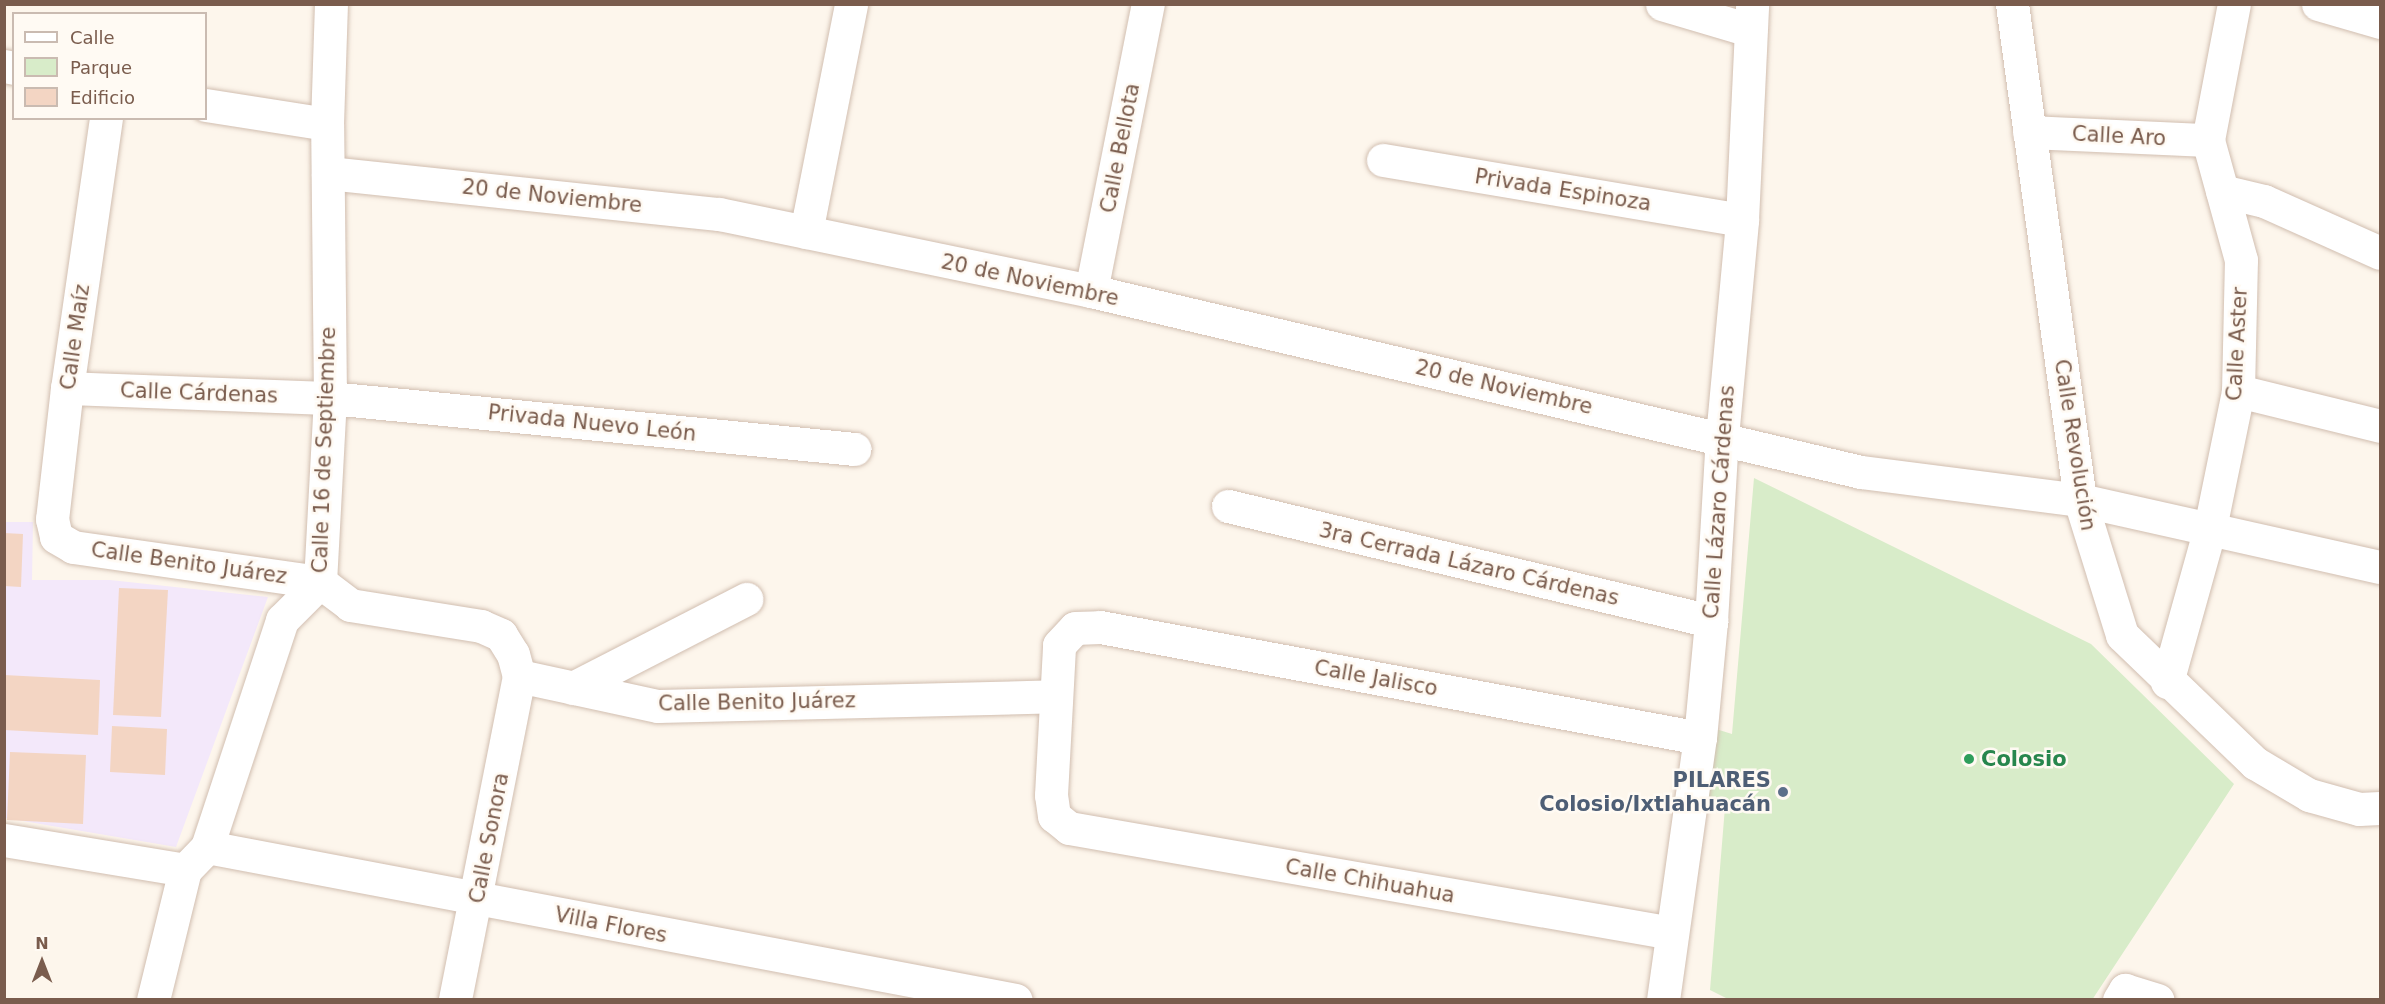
<!DOCTYPE html>
<html>
<head>
<meta charset="utf-8">
<style>
  body { margin:0 }
  #map { position:relative; width:2385px; height:1004px; overflow:hidden; background:#fdf6ec; font-family:"DejaVu Sans",sans-serif }
  div>[style] { position:absolute }
  [style*='--x'] { left:calc(var(--x)*1px); top:calc(var(--y)*1px); width:calc(var(--w)*1px); rotate:calc(var(--a)*1deg) }
  .education>* { inset:0; background:#f3e8fa }
  .green>* { inset:0; background:#d8ecc9 }
  .building>* { inset:0; background:#f3d5c3 }
  .roads { filter:drop-shadow(0 0 2px #d1beb0) drop-shadow(0 0 2px #d1beb0) }
  .minor>* { height:33px; margin:-16.5px; padding:0 16.5px; transform-origin:16.5px; border-radius:16.5px; background:#fff }
  .dots>* { width:16px; height:16px; translate:-50% -50%; box-sizing:border-box; border:3px solid #fffaf3; border-radius:50% }
  span { translate:-50% -50%; white-space:nowrap; text-align:center; line-height:1.15; -webkit-text-stroke:5px #fffaf3; paint-order:stroke }
  .street-label { font-size:21px; color:#7a5c4d }
  .leisure-label { font-size:21px; color:#27864d; font-weight:700 }
  .left { translate:0 -50%; text-align:left }
  .service-label { font-size:21px; color:#4e5e75; font-weight:700 }
  .right { translate:-100% -50%; text-align:right }
  .frame { position:absolute; inset:0; border:6px solid #7a5c4d; pointer-events:none }
  .legend { position:absolute; left:12px; top:12px; width:195px; height:108px; box-sizing:border-box; background:#fffaf3; border:2px solid #cabbb1; margin:0; padding:8px 10px; list-style:none; font-size:18px; color:#7a5c4d }
  .legend li { display:flex; align-items:center; gap:12px; height:30px }
  .legend b { width:30px; border:2px solid #cabbb1 }
  .north { position:absolute; left:12px; top:932px; width:60px; height:60px; -webkit-text-stroke:4px #fffaf3; paint-order:stroke; rotate:0deg; font-size:16px; font-weight:700; line-height:24px; text-align:center; color:#7a5c4d }
  .north::after { content:''; display:block; margin:auto; width:21px; height:27px; background:#7a5c4d; clip-path:polygon(50% 0,100% 100%,50% 72%,0 100%) }
</style>
</head>
<body>
<div id="map">
  <div class="education">
    <i style="clip-path:polygon(5px 522px,33px 522px,32px 580px,110px 580px,268px 597px,176px 847px,5px 818px)"></i>
  </div>
  <div class="green">
    <i style="clip-path:polygon(1754px 478px,2091px 644px,2234px 784px,2092px 1000px,1730px 1000px,1710px 990px,1725px 807px,1695px 808px,1703px 725px,1732px 734px)"></i>
  </div>
  <div class="building">
    <i style="clip-path:polygon(4px 533px,23px 534px,21px 587px,4px 586px)"></i>
    <i style="clip-path:polygon(119px 588px,168px 590px,161px 717px,113px 715px)"></i>
    <i style="clip-path:polygon(4px 675px,100px 680px,98px 735px,4px 730px)"></i>
    <i style="clip-path:polygon(112px 726px,167px 729px,165px 775px,110px 772px)"></i>
    <i style="clip-path:polygon(10px 752px,86px 755px,83px 824px,7px 820px)"></i>
  </div>
  <div class="roads">
    <div class="minor">
      <i style="--x:1662;--y:4;--w:92;--a:16.5"></i>
      <i style="--x:2012;--y:4;--w:501;--a:82.19"></i>
      <i style="--x:2080;--y:500;--w:141;--a:72.7"></i>
      <i style="--x:2122;--y:635;--w:185;--a:43.9"></i>
      <i style="--x:2255;--y:763;--w:63;--a:30.7"></i>
      <i style="--x:2309;--y:795;--w:52;--a:15.6"></i>
      <i style="--x:2359;--y:809;--w:21;--a:-3"></i>
      <i style="--x:2318;--y:4;--w:65;--a:16.2"></i>
      <i style="--x:4;--y:66;--w:10;--a:11"></i>
      <i style="--x:206;--y:105;--w:122;--a:8.9"></i>
      <i style="--x:106;--y:118;--w:273;--a:98.2"></i>
      <i style="--x:67;--y:388;--w:132;--a:96.5"></i>
      <i style="--x:52;--y:519;--w:18;--a:77"></i>
      <i style="--x:56;--y:537;--w:20;--a:30"></i>
      <i style="--x:73;--y:547;--w:249;--a:8.1"></i>
      <i style="--x:320;--y:582;--w:38;--a:37"></i>
      <i style="--x:350;--y:605;--w:133;--a:9.1"></i>
      <i style="--x:481;--y:626;--w:22;--a:24"></i>
      <i style="--x:501;--y:635;--w:22;--a:58"></i>
      <i style="--x:513;--y:654;--w:23;--a:75"></i>
      <i style="--x:519;--y:676;--w:330;--a:101.2"></i>
      <i style="--x:2029;--y:132;--w:179;--a:2.6"></i>
      <i style="--x:1383;--y:160;--w:364;--a:9.5"></i>
      <i style="--x:328;--y:173;--w:393;--a:6"></i>
      <i style="--x:719;--y:214;--w:380;--a:11.7"></i>
      <i style="--x:1091;--y:291;--w:791;--a:13.23"></i>
      <i style="--x:1861;--y:472;--w:221;--a:7.3"></i>
      <i style="--x:2080;--y:500;--w:307;--a:12.6"></i>
      <i style="--x:2222;--y:191;--w:43;--a:13.4"></i>
      <i style="--x:2264;--y:201;--w:127;--a:24.1"></i>
      <i style="--x:806;--y:232;--w:232;--a:-78.8"></i>
      <i style="--x:1091;--y:291;--w:293;--a:-78.8"></i>
      <i style="--x:67;--y:388;--w:263;--a:2.2"></i>
      <i style="--x:330;--y:398;--w:527;--a:5.55"></i>
      <i style="--x:2238;--y:391;--w:146;--a:13.8"></i>
      <i style="--x:1228;--y:506;--w:497;--a:13.4"></i>
      <i style="--x:519;--y:676;--w:142;--a:12.2"></i>
      <i style="--x:658;--y:706;--w:397;--a:-1.4"></i>
      <i style="--x:2167;--y:682;--w:160;--a:-74.4"></i>
      <i style="--x:2210;--y:528;--w:140;--a:-78.4"></i>
      <i style="--x:2238;--y:391;--w:131;--a:-88.7"></i>
      <i style="--x:2241;--y:260;--w:124;--a:-105.4"></i>
      <i style="--x:2208;--y:140;--w:138;--a:-79.2"></i>
      <i style="--x:573;--y:688;--w:195;--a:-27.2"></i>
      <i style="--x:4;--y:840;--w:183;--a:9.4"></i>
      <i style="--x:207;--y:847;--w:823;--a:10.71"></i>
      <i style="--x:1672;--y:933;--w:612;--a:-170.12"></i>
      <i style="--x:1069;--y:828;--w:19;--a:-141"></i>
      <i style="--x:1054;--y:816;--w:21;--a:-98"></i>
      <i style="--x:1051;--y:795;--w:150;--a:-86.9"></i>
      <i style="--x:1059;--y:645;--w:23;--a:-47"></i>
      <i style="--x:1075;--y:628;--w:25;--a:-2"></i>
      <i style="--x:1100;--y:627;--w:610;--a:10.48"></i>
      <i style="--x:153;--y:1000;--w:134;--a:-76.2"></i>
      <i style="--x:185;--y:870;--w:32;--a:-46"></i>
      <i style="--x:207;--y:847;--w:239;--a:-71.7"></i>
      <i style="--x:282;--y:620;--w:54;--a:-45"></i>
      <i style="--x:320;--y:582;--w:184;--a:-86.9"></i>
      <i style="--x:330;--y:398;--w:274;--a:-90.6"></i>
      <i style="--x:327;--y:124;--w:120;--a:-88.1"></i>
      <i style="--x:1663;--y:1000;--w:265;--a:-82"></i>
      <i style="--x:1700;--y:738;--w:118;--a:-84.6"></i>
      <i style="--x:1711;--y:621;--w:184;--a:-86.6"></i>
      <i style="--x:1722;--y:437;--w:218;--a:-84.7"></i>
      <i style="--x:1742;--y:220;--w:216;--a:-87.3"></i>
      <i style="--x:2119;--y:1000;--w:12;--a:-59"></i>
      <i style="--x:2125;--y:990;--w:34;--a:17"></i>
    </div>
  </div>
  <div class="dots">
    <i style="left:1969px;top:759px;background:#2e9e5b"></i>
    <i style="left:1783px;top:792px;background:#5c6f8a"></i>
  </div>
  <div class="street-label">
    <span style="left:2119px;top:136px;rotate:3deg">Calle Aro</span>
    <span style="left:1120px;top:148px;rotate:-79deg">Calle Bellota</span>
    <span style="left:1563px;top:190px;rotate:9deg">Privada Espinoza</span>
    <span style="left:552px;top:196px;rotate:6deg">20 de Noviembre</span>
    <span style="left:1030px;top:280px;rotate:12deg">20 de Noviembre</span>
    <span style="left:75px;top:337px;rotate:-82deg">Calle Maíz</span>
    <span style="left:2237px;top:344px;rotate:-87deg">Calle Aster</span>
    <span style="left:1504px;top:387px;rotate:13deg">20 de Noviembre</span>
    <span style="left:199px;top:393px;rotate:2deg">Calle Cárdenas</span>
    <span style="left:592px;top:423px;rotate:6deg">Privada Nuevo León</span>
    <span style="left:2075px;top:445px;rotate:81deg">Calle Revolución</span>
    <span style="left:324px;top:450px;rotate:-88deg">Calle 16 de Septiembre</span>
    <span style="left:1719px;top:502px;rotate:-86deg">Calle Lázaro Cárdenas</span>
    <span style="left:189px;top:563px;rotate:8deg">Calle Benito Juárez</span>
    <span style="left:1469px;top:564px;rotate:13deg">3ra Cerrada Lázaro Cárdenas</span>
    <span style="left:1376px;top:678px;rotate:10deg">Calle Jalisco</span>
    <span style="left:757px;top:702px;rotate:-1deg">Calle Benito Juárez</span>
    <span style="left:489px;top:838px;rotate:-79deg">Calle Sonora</span>
    <span style="left:1370px;top:881px;rotate:10deg">Calle Chihuahua</span>
    <span style="left:611px;top:925px;rotate:11deg">Villa Flores</span>
  </div>
  <div class="leisure-label">
    <span class="left" style="left:1981px;top:759px">Colosio</span>
  </div>
  <div class="service-label">
    <span class="right" style="left:1771px;top:792px">PILARES<br>Colosio/Ixtlahuacán</span>
  </div>
  <div class="frame"></div>
  <ul class="legend">
  <li><b style="height:8px;background:#fff"></b>Calle</li>
  <li><b style="height:16px;background:#d8ecc9"></b>Parque</li>
  <li><b style="height:16px;background:#f3d5c3"></b>Edificio</li>
  </ul>
  <div class="north">N</div>
</div>
</body>
</html>
